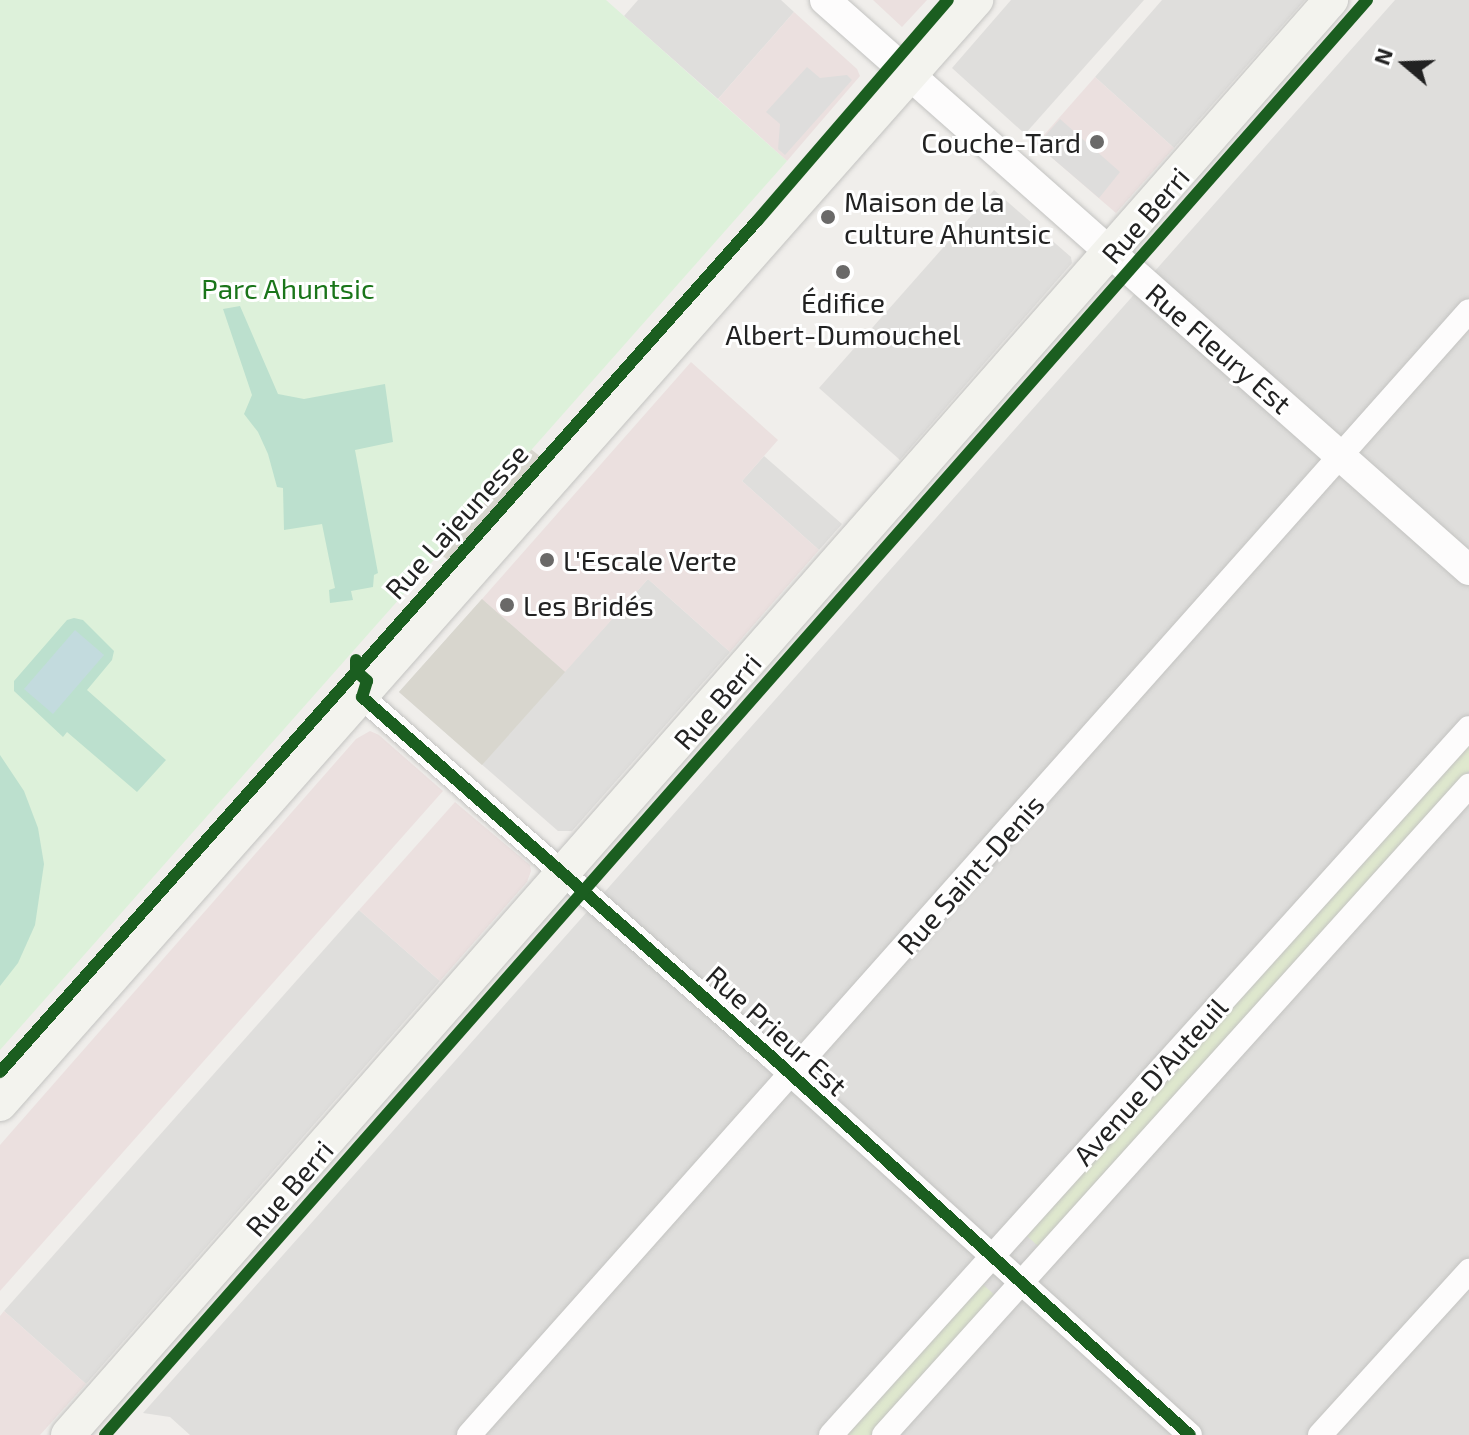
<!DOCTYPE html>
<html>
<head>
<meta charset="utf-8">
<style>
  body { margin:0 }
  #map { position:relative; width:1469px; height:1435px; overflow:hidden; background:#f0eeeb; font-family:"Exo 2",sans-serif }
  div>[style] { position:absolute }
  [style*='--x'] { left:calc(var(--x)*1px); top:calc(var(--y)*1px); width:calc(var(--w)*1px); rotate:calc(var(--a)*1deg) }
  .residential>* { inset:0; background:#dfdedc }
  .commercial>* { inset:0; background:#ebe0df }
  .construction>* { inset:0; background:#d8d6ce }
  .grass>* { inset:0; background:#dfe8ce }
  .park>* { inset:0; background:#ddf1da }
  .pitch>* { inset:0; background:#bce0ce }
  .parking>* { inset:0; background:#dedddc }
  .water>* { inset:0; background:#c3dbde }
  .roads { filter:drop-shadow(0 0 2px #c3c3c1) drop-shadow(0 0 2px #c3c3c1) }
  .minor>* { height:24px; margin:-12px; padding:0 12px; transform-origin:12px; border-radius:12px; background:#fdfcfc }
  .tertiary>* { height:30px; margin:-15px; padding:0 15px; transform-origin:15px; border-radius:15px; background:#fdfcfc }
  .secondary>* { height:34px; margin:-17px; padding:0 17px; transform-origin:17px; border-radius:17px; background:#f3f3ee }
  .cycleway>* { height:12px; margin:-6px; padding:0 6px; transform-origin:6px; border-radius:6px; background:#1b5e20 }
  .dots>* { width:22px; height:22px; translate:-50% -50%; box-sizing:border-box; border:4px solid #fff; border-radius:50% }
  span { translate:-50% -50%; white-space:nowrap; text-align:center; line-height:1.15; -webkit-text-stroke:6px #fff; paint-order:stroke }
  .poi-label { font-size:28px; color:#222 }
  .right { translate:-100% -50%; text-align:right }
  .left { translate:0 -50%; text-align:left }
  .street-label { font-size:28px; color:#222 }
  .park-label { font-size:28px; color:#1a751a }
  .north { position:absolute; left:1365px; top:24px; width:80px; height:80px; -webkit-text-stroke:6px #fff; paint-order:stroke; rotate:289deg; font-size:22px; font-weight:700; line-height:32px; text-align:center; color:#222 }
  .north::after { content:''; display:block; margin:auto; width:28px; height:36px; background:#222; clip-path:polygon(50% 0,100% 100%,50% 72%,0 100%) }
</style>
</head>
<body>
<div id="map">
  <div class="residential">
    <i style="clip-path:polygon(638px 0,781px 0,794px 12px,718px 99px,624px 16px)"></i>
    <i style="clip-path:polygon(1011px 0,1144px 0,1025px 134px,952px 68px)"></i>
    <i style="clip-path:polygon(1162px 0,1305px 0,1174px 148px,1095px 77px)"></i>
    <i style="clip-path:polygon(1395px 0,1469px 0,1469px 1435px,190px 1435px,170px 1417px,143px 1413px)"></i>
    <i style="clip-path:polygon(994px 190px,1071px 257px,1072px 263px,900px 460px,819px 388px)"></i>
    <i style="clip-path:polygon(764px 456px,842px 524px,819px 550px,742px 481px)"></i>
    <i style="clip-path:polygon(648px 579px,730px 652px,572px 831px,558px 831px,399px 692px,482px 599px,565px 671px)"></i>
    <i style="clip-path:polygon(359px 910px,440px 981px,86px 1384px,4px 1311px)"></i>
  </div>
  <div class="commercial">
    <i style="clip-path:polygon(873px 0,927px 0,902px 27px)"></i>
    <i style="clip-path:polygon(794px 12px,857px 69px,860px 76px,787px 161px,718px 99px)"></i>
    <i style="clip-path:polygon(1095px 77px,1174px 148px,1116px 213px,1036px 144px)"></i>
    <i style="clip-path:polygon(691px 362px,778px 440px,742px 481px,819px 550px,730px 652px,648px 579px,565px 672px,482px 599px)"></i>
    <i style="clip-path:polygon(370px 731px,379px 735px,443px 791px,0 1291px,0 1145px,356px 739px)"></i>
    <i style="clip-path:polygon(455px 802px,530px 865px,531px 871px,527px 882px,440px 981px,359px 910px)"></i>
    <i style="clip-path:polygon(4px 1311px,86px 1384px,40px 1435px,0 1435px,0 1316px)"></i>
  </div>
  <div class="construction">
    <i style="clip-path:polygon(491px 418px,555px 468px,462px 571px,390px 515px)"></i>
    <i style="clip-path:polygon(482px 599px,565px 672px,482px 765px,399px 692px)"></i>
  </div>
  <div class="grass">
    <i style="clip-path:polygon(1469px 741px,1469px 771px,1039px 1247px,1025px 1234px)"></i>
    <i style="clip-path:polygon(981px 1283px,996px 1296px,871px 1435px,843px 1435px)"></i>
  </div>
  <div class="park">
    <i style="clip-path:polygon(0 0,606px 0,787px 161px,0 1050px)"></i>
  </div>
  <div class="pitch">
    <i style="clip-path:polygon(240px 306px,278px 394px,304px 399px,385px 384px,393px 442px,355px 450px,378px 573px,374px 575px,373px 587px,351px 591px,353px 600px,330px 603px,329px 590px,335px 588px,322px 524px,284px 530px,283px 488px,277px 487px,268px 454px,258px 432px,244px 414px,252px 395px,223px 309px)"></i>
    <i style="clip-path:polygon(74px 618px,83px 620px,114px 651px,112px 660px,87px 690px,166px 760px,137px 792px,67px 732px,63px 737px,14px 691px,14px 681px,67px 620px)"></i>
    <i style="clip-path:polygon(0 755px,24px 791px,38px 828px,44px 864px,35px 925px,18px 963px,0 986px)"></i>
  </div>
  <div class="parking">
    <i style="clip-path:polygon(807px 67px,820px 78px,847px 75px,852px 80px,785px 155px,778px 149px,780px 124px,766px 112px)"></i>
    <i style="clip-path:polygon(1060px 119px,1120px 172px,1099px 198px,1037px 145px)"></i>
  </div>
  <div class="water">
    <i style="clip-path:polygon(75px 630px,104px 655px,53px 714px,24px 689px)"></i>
  </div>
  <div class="roads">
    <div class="minor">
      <i style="--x:362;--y:697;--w:547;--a:41.29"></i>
      <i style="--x:773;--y:1058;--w:562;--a:42.12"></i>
      <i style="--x:469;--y:1435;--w:1504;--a:-48.34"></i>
      <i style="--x:831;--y:1435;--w:952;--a:-47.94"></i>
      <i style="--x:884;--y:1435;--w:874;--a:-47.97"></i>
      <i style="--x:1320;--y:1435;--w:222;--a:-47.7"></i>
    </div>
    <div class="tertiary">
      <i style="--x:825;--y:0;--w:860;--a:41.51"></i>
    </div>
    <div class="secondary">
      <i style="--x:0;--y:1104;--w:1474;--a:-48.52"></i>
      <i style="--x:68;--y:1435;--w:1912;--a:-48.65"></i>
    </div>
  </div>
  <div class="cycleway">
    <i style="--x:356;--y:660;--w:11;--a:90"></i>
    <i style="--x:356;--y:671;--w:15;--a:42"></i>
    <i style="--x:367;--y:681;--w:17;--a:107"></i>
    <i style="--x:362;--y:697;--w:547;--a:41.29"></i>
    <i style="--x:773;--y:1058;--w:562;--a:42.12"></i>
    <i style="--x:0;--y:1072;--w:1139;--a:-48.35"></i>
    <i style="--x:757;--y:221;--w:292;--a:-49.2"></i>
    <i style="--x:105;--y:1435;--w:1911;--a:-48.67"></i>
  </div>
  <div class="dots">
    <i style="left:1097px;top:142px;background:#6a6968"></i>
    <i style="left:828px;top:217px;background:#6a6968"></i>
    <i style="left:843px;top:272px;background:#6a6968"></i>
    <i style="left:547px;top:560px;background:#6a6968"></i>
    <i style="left:507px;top:605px;background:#6a6968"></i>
  </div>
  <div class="poi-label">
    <span class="right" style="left:1081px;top:142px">Couche-Tard</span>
    <span class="left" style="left:844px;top:217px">Maison de la<br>culture Ahuntsic</span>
    <span style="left:843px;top:318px">Édifice<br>Albert-Dumouchel</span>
    <span class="left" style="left:563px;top:560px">L'Escale Verte</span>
    <span class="left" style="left:523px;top:605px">Les Bridés</span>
  </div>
  <div class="street-label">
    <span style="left:1145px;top:215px;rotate:-49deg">Rue Berri</span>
    <span style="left:1219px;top:348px;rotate:41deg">Rue Fleury Est</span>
    <span style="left:456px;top:521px;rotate:-48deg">Rue Lajeunesse</span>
    <span style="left:717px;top:701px;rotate:-49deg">Rue Berri</span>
    <span style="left:970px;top:874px;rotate:-48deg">Rue Saint-Denis</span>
    <span style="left:777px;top:1030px;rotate:42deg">Rue Prieur Est</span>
    <span style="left:1150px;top:1081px;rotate:-48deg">Avenue D'Auteuil</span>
    <span style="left:289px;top:1188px;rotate:-49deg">Rue Berri</span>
  </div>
  <div class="park-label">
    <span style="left:288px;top:288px">Parc Ahuntsic</span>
  </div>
  <div class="north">N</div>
</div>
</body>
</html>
